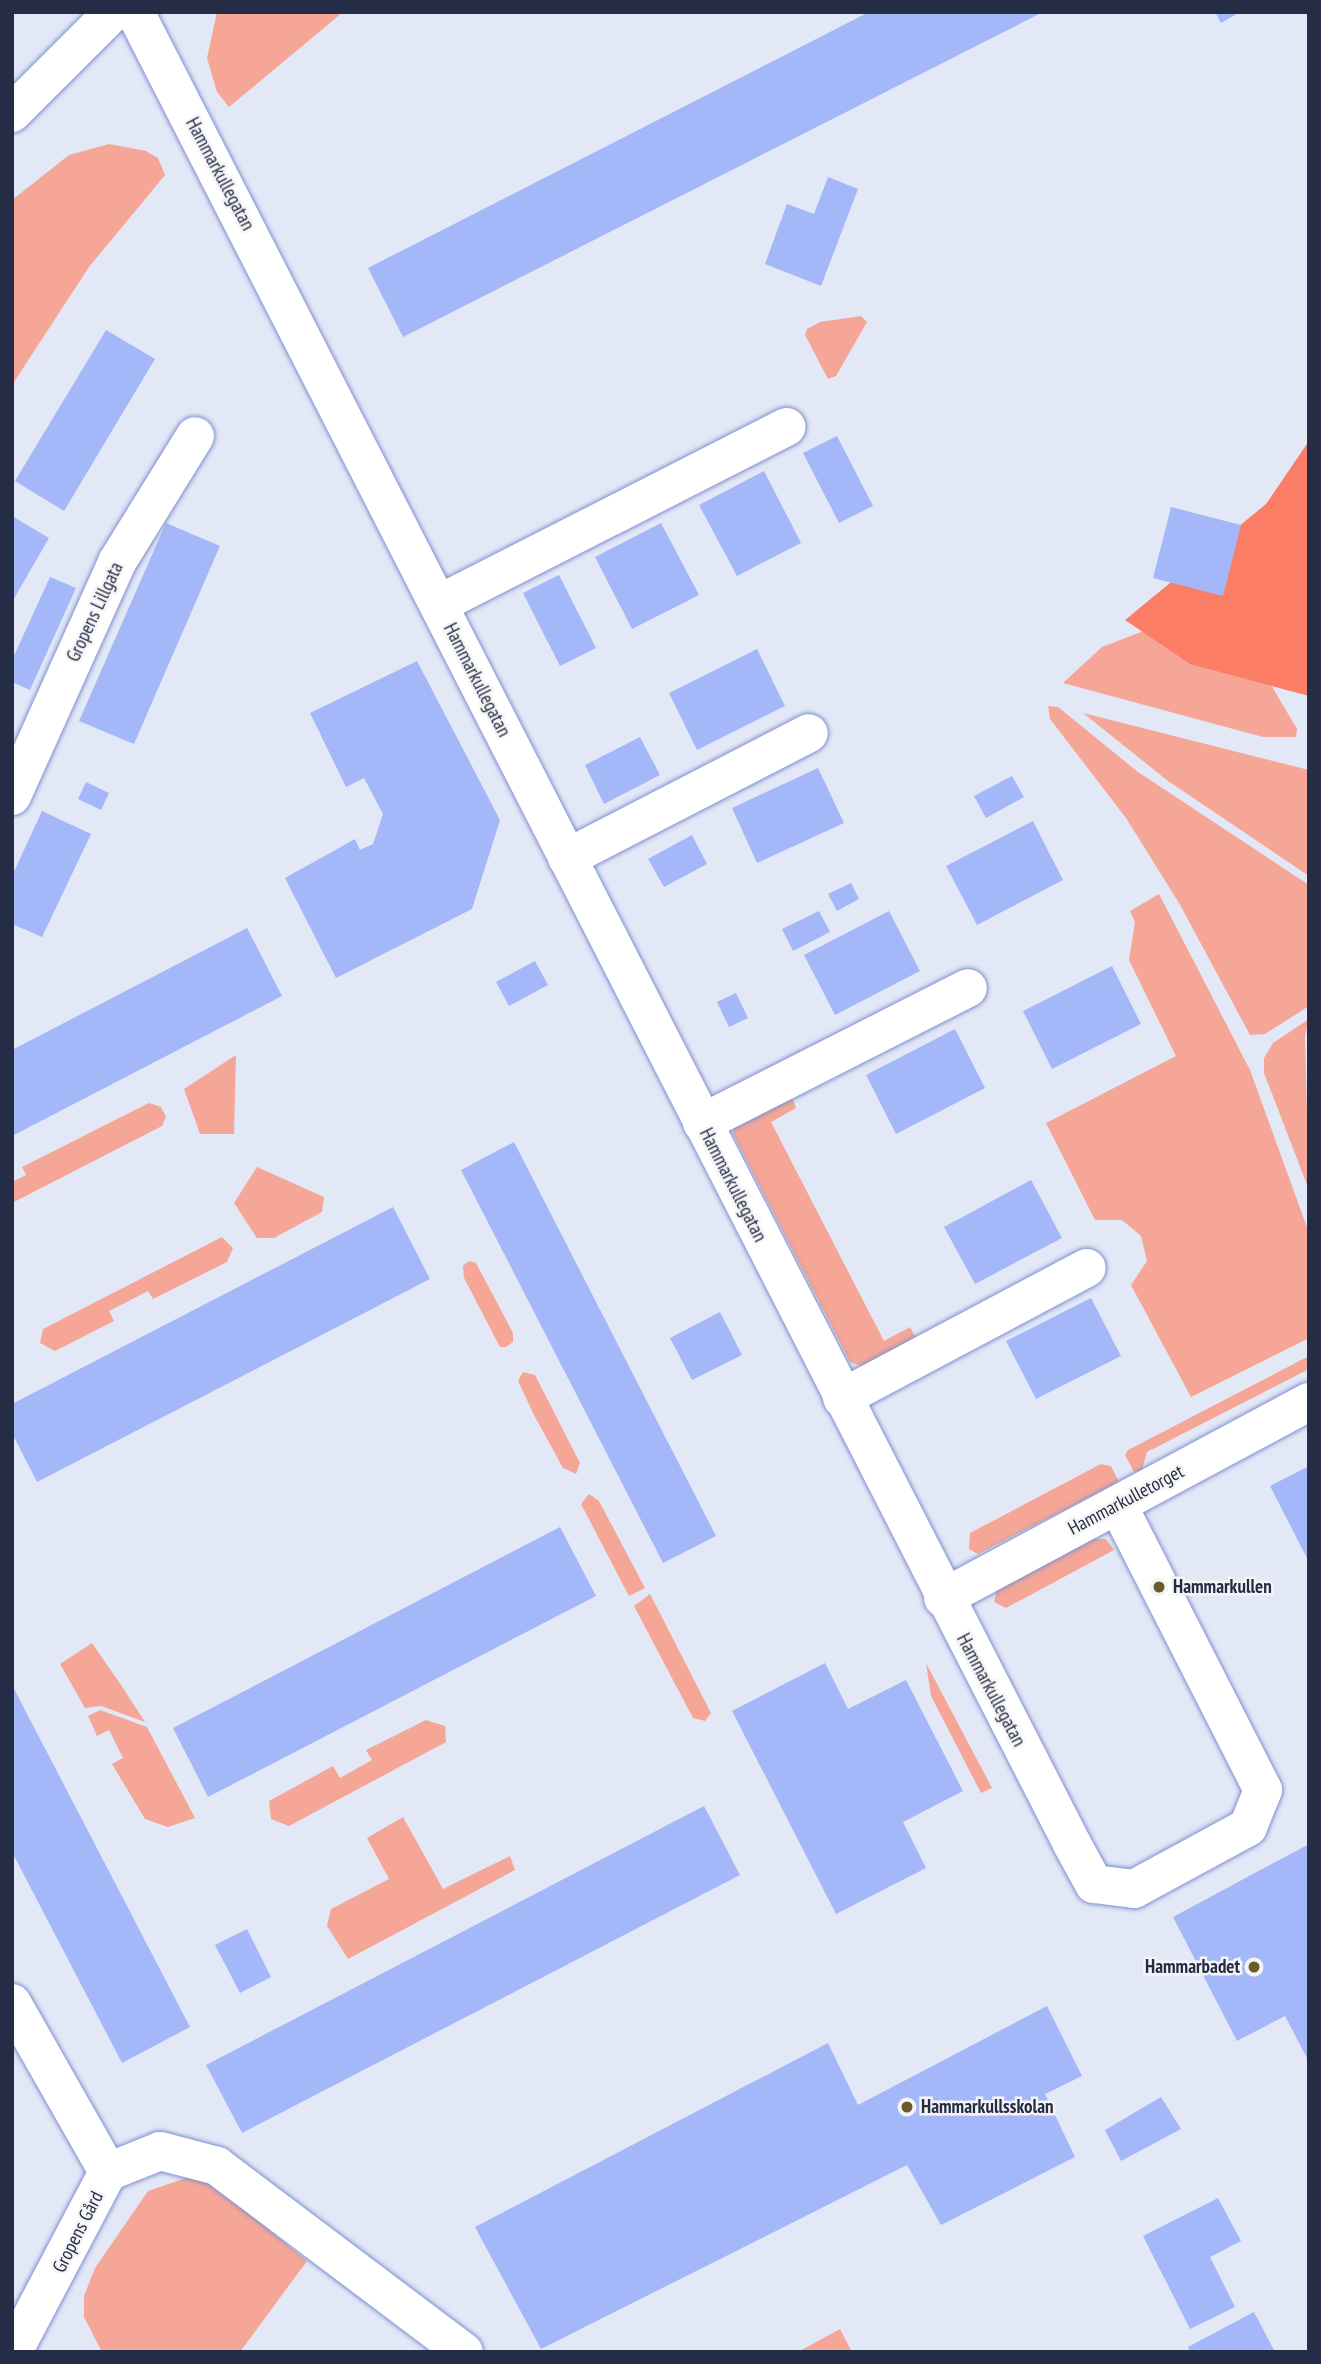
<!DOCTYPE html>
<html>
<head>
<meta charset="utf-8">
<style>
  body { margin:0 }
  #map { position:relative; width:1321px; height:2364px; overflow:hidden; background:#e3e8f6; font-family:"PT Sans Narrow",sans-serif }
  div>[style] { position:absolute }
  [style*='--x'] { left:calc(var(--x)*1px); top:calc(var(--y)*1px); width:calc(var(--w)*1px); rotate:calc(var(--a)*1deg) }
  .green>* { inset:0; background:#f6a696 }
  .forest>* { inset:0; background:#fc7d66 }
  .building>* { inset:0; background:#a4b7f8 }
  .roads { filter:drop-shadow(0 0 2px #7e90d1) drop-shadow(0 0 2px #7e90d1) }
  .minor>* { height:38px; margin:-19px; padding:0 19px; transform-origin:19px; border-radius:19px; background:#fff }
  .dots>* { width:19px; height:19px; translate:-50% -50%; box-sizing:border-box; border:4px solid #f5f5f5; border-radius:50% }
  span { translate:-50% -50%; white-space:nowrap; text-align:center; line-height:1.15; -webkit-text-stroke:5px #f5f5f5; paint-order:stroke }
  .street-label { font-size:19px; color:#252c46 }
  .poi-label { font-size:19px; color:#252c46; font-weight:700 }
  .left { translate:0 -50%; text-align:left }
  .right { translate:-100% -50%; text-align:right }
  .frame { position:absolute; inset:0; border:14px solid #252c46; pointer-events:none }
</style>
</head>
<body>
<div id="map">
  <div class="green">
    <i style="clip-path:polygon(217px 12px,343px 12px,229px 107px,217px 92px,207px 58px)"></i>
    <i style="clip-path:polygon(109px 144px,146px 151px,158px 158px,165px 175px,89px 267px,12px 385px,12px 200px,69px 155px)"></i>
    <i style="clip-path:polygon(861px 316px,867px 322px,836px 376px,828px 379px,805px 335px,807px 329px,820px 322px)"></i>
    <i style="clip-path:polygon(1146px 630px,1261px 668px,1297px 729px,1296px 737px,1263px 737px,1063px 683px,1102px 647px)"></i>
    <i style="clip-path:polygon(1048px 706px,1058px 707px,1138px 772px,1309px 885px,1309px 1006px,1265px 1034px,1250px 1035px,1179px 903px,1126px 818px,1050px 719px)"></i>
    <i style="clip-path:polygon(1083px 713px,1309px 770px,1309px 876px,1168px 781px)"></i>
    <i style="clip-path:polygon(1159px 894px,1250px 1070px,1309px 1233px,1309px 1338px,1191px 1397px,1131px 1285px,1147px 1261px,1141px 1236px,1122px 1220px,1095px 1220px,1046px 1123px,1176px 1056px,1129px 960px,1135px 922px,1130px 911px)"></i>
    <i style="clip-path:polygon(1309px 1019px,1305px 1036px,1309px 1190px,1264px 1073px,1264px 1058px,1273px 1043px)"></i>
    <i style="clip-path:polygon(236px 1055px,234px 1134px,200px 1134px,184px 1089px)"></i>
    <i style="clip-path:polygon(791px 1095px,796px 1108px,771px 1122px,884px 1341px,910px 1327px,916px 1338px,867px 1368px,850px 1362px,733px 1134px,735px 1125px)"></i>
    <i style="clip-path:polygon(149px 1103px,161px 1107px,166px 1117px,162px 1126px,12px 1203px,12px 1182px,26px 1175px,22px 1167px)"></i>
    <i style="clip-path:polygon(257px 1167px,324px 1197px,322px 1212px,274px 1238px,257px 1238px,234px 1203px)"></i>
    <i style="clip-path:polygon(222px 1237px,233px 1248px,227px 1262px,153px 1299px,148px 1291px,109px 1311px,114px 1321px,55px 1351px,40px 1343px,43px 1329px)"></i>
    <i style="clip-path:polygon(469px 1261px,476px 1263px,513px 1333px,513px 1342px,506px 1347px,500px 1347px,464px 1278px,463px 1266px)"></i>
    <i style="clip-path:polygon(1309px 1356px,1309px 1369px,1147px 1452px,1142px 1470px,1134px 1472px,1125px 1455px,1128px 1450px)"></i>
    <i style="clip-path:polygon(523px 1372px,535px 1375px,580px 1463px,576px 1474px,563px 1468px,534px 1415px,518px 1381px)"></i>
    <i style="clip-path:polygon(1101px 1464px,1111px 1466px,1119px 1482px,978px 1554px,969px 1549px,970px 1533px)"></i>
    <i style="clip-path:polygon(589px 1494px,599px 1501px,645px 1588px,629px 1596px,581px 1504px)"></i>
    <i style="clip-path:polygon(1093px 1539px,1106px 1539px,1114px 1550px,1006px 1608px,994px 1602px,997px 1588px)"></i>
    <i style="clip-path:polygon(650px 1594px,711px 1713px,705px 1721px,693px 1718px,634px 1606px)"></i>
    <i style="clip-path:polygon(92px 1643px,121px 1685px,145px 1722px,101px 1706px,85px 1708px,60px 1664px)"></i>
    <i style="clip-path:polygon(926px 1663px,992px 1788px,981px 1793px,931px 1696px)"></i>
    <i style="clip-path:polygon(100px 1710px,147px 1727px,195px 1818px,168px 1827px,145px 1819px,112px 1764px,123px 1758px,109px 1730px,97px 1736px,88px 1716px)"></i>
    <i style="clip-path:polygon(426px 1720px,445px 1726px,446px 1742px,289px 1826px,271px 1819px,269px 1801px,333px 1766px,340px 1778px,372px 1760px,366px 1750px)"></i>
    <i style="clip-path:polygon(403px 1817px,443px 1889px,510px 1856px,515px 1870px,348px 1959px,327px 1926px,331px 1909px,389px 1879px,367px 1838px)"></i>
    <i style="clip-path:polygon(189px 2177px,214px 2185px,307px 2261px,240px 2352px,102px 2352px,84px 2317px,84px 2296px,95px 2268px,148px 2191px)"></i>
    <i style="clip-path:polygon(840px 2329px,852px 2352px,798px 2352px)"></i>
  </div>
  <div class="forest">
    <i style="clip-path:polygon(1309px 441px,1309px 696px,1190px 664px,1125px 620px,1266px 504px)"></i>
  </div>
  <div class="building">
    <i style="clip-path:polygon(869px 12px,1043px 12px,403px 337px,368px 268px)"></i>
    <i style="clip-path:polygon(1215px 12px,1240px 12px,1221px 23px)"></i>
    <i style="clip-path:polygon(828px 177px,858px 189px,821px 286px,765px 264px,787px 204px,814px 214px)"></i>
    <i style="clip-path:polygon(106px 330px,155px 359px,64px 511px,15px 481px)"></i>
    <i style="clip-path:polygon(837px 436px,873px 506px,839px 523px,803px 453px)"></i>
    <i style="clip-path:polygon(764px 471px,801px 543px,737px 576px,699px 505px)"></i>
    <i style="clip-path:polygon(1171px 507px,1241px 525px,1223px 596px,1153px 578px)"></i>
    <i style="clip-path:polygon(12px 516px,49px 538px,12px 602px)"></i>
    <i style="clip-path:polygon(166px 523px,220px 546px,134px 744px,79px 721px)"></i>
    <i style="clip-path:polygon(661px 523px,699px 595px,632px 629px,595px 557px)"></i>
    <i style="clip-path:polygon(559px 575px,596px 648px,560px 666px,523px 593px)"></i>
    <i style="clip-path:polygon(50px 577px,76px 588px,30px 690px,12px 682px,12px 660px)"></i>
    <i style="clip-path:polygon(757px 649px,785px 706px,697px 750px,669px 693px)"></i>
    <i style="clip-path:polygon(417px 661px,500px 820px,472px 909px,336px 978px,285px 878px,355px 839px,360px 850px,373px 844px,383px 814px,364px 778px,346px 787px,310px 713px)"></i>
    <i style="clip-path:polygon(640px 737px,660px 775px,604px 804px,585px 765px)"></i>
    <i style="clip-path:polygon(818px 768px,844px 823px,757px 863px,732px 808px)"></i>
    <i style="clip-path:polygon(1012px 776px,1024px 797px,986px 818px,974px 796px)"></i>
    <i style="clip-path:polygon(86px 782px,109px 793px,101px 810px,78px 799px)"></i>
    <i style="clip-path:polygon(42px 811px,91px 834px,42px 937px,12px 924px,12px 876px)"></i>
    <i style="clip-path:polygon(1033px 821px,1063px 880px,977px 925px,946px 866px)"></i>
    <i style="clip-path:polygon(692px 835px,707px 864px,664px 887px,648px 859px)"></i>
    <i style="clip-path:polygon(851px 883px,859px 899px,837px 911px,828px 894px)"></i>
    <i style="clip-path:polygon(819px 911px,830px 932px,793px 951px,782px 929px)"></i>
    <i style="clip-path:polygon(889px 911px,920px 971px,835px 1015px,804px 955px)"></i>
    <i style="clip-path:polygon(247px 928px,282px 996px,12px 1136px,12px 1050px)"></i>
    <i style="clip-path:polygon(535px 961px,548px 985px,509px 1006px,496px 982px)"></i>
    <i style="clip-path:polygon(1112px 966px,1141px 1024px,1052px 1069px,1023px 1011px)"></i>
    <i style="clip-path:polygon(736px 993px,748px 1018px,729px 1027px,717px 1002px)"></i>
    <i style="clip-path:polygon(955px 1029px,985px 1088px,896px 1134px,866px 1075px)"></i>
    <i style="clip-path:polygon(514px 1142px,716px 1536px,663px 1563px,461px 1170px)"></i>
    <i style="clip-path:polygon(1031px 1180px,1062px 1238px,975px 1284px,944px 1227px)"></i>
    <i style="clip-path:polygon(393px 1207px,430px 1279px,37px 1482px,12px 1433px,12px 1404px)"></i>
    <i style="clip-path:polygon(1091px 1298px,1121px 1356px,1036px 1399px,1006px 1341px)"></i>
    <i style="clip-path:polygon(720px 1312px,742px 1355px,692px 1380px,670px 1338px)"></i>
    <i style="clip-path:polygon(1309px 1466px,1309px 1562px,1270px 1486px)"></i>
    <i style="clip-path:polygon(560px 1527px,596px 1596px,208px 1797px,173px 1728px)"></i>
    <i style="clip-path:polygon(825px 1663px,848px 1709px,906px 1680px,963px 1791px,903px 1822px,926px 1868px,836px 1914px,732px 1711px)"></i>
    <i style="clip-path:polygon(12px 1685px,190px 2027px,122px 2063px,12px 1852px)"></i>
    <i style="clip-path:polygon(704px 1806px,740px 1875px,242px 2133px,206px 2065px)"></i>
    <i style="clip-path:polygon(1309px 1844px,1309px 2062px,1285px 2016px,1237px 2041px,1173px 1917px)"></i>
    <i style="clip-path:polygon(247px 1929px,271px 1977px,240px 1993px,215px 1945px)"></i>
    <i style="clip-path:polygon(1047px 2006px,1082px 2076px,1045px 2094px,1075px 2157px,941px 2225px,907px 2165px,541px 2349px,475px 2227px,828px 2043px,858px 2105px)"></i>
    <i style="clip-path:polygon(1161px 2097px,1181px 2129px,1121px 2161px,1105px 2130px)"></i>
    <i style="clip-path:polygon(1218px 2198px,1241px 2241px,1210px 2257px,1235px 2307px,1190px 2329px,1143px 2236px)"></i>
    <i style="clip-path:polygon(1254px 2312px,1275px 2352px,1190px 2352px,1188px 2347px)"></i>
  </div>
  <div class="roads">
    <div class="minor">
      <i style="--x:135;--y:12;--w:2058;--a:62.91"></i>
      <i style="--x:1072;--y:1844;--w:46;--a:61.2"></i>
      <i style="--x:1094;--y:1884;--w:40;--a:7.1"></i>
      <i style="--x:1134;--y:1889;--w:130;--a:-28.5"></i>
      <i style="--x:1248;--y:1827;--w:40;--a:-68"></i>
      <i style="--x:1263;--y:1790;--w:320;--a:-117"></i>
      <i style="--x:12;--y:113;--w:143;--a:-45"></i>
      <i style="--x:439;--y:604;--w:390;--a:-27"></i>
      <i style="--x:12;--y:796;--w:256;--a:-65.8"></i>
      <i style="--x:117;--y:562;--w:148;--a:-58.2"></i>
      <i style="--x:567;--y:858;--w:272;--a:-27.3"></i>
      <i style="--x:702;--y:1123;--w:298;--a:-26.9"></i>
      <i style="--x:842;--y:1398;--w:277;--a:-28"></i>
      <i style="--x:943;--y:1598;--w:415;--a:-28.2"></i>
      <i style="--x:12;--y:2003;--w:194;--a:60.4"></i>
      <i style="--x:108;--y:2172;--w:56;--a:-22"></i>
      <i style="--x:160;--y:2151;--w:59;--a:14.7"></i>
      <i style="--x:217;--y:2166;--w:309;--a:37"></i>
      <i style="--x:13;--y:2352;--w:204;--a:-62.2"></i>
    </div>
  </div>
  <div class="dots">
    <i style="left:1159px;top:1587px;background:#6b5b29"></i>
    <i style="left:1254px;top:1967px;background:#6b5b29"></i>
    <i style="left:907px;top:2107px;background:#6b5b29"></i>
  </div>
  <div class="street-label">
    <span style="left:220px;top:174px;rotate:62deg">Hammarkullegatan</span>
    <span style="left:95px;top:612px;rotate:-65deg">Gropens Lillgata</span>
    <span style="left:477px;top:680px;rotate:63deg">Hammarkullegatan</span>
    <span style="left:733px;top:1185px;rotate:63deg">Hammarkullegatan</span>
    <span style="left:1126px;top:1500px;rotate:-28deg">Hammarkulletorget</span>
    <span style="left:991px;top:1690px;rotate:62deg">Hammarkullegatan</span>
    <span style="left:78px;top:2232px;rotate:-63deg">Gropens Gård</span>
  </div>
  <div class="poi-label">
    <span class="left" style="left:1173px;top:1587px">Hammarkullen</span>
    <span class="right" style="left:1240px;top:1967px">Hammarbadet</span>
    <span class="left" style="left:921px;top:2107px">Hammarkullsskolan</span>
  </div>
  <div class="frame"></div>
</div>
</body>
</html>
